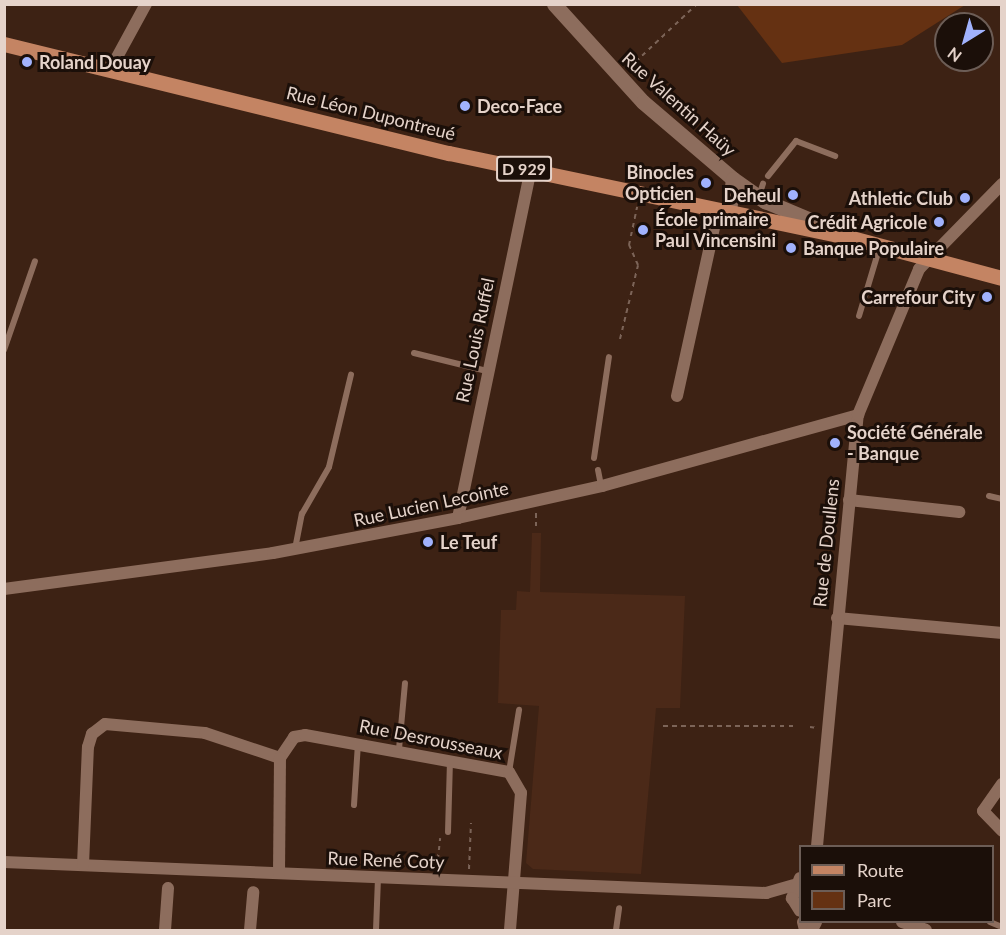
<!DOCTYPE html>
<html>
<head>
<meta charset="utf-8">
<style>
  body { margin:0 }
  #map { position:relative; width:1006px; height:935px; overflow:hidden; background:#3d2214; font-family:Lato,sans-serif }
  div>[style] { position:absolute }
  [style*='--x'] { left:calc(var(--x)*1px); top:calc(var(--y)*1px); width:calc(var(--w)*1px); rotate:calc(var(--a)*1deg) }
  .built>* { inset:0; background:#4b2918 }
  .green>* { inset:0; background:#653112 }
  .path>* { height:2px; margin-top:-1px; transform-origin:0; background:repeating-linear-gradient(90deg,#7c6458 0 4.5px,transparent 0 9px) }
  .service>* { height:6px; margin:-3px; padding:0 3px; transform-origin:3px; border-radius:3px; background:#8d6d5d }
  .minor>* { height:12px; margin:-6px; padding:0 6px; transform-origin:6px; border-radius:6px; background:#8d6d5d }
  .tertiary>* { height:15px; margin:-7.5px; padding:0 7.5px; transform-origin:7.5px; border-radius:7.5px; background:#8d6d5d }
  .primary>* { height:15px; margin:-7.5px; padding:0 7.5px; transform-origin:7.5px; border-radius:7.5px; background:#c48463 }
  .dots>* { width:16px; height:16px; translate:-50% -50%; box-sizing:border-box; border:3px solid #1b0f09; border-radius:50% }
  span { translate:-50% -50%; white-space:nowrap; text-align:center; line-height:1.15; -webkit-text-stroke:6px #1b0f09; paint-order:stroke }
  .shield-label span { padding:2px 4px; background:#1b0f09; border:2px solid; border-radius:4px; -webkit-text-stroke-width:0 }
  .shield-label { font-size:16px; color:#e5d3ca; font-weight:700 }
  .poi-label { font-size:18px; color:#e5d3ca; font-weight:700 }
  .left { translate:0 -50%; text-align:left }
  .right { translate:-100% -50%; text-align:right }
  .street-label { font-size:18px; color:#e5d3ca }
  .frame { position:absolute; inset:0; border:6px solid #e5d3ca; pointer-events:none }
  .legend { position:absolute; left:799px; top:845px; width:195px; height:78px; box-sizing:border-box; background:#1b0f09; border:2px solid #6c5d56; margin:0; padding:8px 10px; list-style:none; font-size:18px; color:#e5d3ca }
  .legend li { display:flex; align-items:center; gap:12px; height:30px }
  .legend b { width:30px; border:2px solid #6c5d56 }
  .north { position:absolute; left:934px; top:12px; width:60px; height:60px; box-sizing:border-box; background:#1b0f09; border:2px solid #6c5d56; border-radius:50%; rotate:217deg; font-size:16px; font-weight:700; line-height:24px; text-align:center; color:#e5d3ca }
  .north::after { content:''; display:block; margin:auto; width:21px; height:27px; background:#a1b2fd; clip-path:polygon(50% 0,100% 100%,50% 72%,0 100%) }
</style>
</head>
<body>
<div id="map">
  <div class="built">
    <i style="clip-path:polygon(532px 533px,541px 533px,540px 592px,685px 596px,680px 708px,656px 708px,641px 874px,533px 869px,526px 863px,539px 706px,498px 703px,501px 610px,516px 610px,517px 591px,530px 592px)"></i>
  </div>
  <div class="green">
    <i style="clip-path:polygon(737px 5px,965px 5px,902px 45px,782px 63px)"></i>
  </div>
  <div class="path">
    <i style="--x:629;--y:68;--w:93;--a:-43.3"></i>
    <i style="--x:620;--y:339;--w:76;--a:-76.3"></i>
    <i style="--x:638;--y:265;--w:22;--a:-114"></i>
    <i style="--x:629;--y:245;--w:39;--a:-78"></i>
    <i style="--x:536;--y:513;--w:16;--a:90"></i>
    <i style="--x:663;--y:726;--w:133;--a:0"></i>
    <i style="--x:810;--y:727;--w:7;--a:8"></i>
    <i style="--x:437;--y:868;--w:30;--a:-84"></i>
    <i style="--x:469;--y:869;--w:46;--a:-87.5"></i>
  </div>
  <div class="service">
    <i style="--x:768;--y:176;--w:45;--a:-51.3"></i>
    <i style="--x:796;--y:141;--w:42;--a:21"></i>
    <i style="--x:759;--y:196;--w:13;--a:-72"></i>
    <i style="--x:859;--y:316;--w:73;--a:-73.3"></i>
    <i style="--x:4;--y:350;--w:94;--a:-70.8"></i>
    <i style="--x:414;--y:353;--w:75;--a:13.9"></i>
    <i style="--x:594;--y:458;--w:102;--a:-81.6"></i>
    <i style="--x:598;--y:470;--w:16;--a:79"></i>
    <i style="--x:989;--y:496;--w:13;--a:13"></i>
    <i style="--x:295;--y:549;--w:36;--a:-79"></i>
    <i style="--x:302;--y:514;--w:54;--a:-60.1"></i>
    <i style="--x:329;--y:467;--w:95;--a:-76.6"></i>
    <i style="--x:399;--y:749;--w:66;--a:-84.8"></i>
    <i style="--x:509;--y:772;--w:63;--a:-80.8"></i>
    <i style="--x:354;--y:805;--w:62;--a:-86.3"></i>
    <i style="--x:448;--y:832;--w:71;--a:-88.4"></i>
    <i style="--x:990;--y:922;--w:13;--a:23"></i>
    <i style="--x:376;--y:930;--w:53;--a:-87.8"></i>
    <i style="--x:616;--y:930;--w:22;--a:-82"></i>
  </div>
  <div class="minor">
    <i style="--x:110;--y:70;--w:75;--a:-61.4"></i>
    <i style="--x:677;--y:396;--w:191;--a:-77.6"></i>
    <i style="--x:849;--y:500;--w:111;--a:6.2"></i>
    <i style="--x:458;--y:518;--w:356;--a:-78.2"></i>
    <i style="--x:4;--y:589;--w:271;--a:-7.6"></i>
    <i style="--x:273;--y:553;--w:188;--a:-10.7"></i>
    <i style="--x:458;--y:518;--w:148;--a:-12.5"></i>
    <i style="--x:602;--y:486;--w:266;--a:-15.5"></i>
    <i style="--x:837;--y:618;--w:166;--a:5.2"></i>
    <i style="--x:280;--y:758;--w:25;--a:-56"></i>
    <i style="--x:294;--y:737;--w:11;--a:-10"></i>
    <i style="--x:305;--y:735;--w:207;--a:10.3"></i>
    <i style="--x:509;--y:772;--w:24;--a:60"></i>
    <i style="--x:521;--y:793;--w:137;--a:94.6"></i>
    <i style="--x:1002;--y:784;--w:33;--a:125"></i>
    <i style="--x:983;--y:811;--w:28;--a:46"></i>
    <i style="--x:817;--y:846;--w:433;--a:-84.6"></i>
    <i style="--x:858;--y:415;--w:158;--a:-67.3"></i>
    <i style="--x:919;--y:269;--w:119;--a:-45.7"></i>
    <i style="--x:4;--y:862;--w:763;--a:2.33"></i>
    <i style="--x:766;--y:893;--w:29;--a:-16"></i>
    <i style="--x:83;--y:865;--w:118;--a:-87.6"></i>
    <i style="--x:88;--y:747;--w:14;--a:-73"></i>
    <i style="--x:92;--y:734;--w:16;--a:-38"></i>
    <i style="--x:105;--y:724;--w:100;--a:5.1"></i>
    <i style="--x:205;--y:733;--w:79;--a:18.4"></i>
    <i style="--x:280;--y:758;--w:115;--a:90.5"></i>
    <i style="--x:800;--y:878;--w:22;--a:112"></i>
    <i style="--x:792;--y:898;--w:15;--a:58"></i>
    <i style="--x:803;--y:922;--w:8;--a:76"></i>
    <i style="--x:902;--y:922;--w:25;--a:18"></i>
    <i style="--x:165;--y:930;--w:42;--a:-85.9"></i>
    <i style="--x:250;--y:930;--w:38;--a:-85"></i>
    <i style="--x:812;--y:930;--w:9;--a:-63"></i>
  </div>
  <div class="tertiary">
    <i style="--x:554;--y:4;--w:132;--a:47.8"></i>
    <i style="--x:643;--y:102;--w:118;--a:40.5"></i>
    <i style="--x:733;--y:179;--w:39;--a:35"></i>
    <i style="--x:765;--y:201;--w:86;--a:22.7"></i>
    <i style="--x:729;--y:211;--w:32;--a:-83"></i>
  </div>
  <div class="primary">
    <i style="--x:4;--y:44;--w:458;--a:13.8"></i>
    <i style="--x:449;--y:153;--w:408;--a:11.9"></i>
    <i style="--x:848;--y:237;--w:159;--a:14.9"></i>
  </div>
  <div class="dots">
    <i style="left:27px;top:62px;background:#a1b2fd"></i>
    <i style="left:465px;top:106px;background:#a1b2fd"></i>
    <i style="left:706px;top:183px;background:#a1b2fd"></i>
    <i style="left:793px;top:195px;background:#a1b2fd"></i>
    <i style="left:965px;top:198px;background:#a1b2fd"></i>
    <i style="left:939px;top:222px;background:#a1b2fd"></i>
    <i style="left:643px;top:230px;background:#a1b2fd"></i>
    <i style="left:791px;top:248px;background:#a1b2fd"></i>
    <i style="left:987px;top:297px;background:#a1b2fd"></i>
    <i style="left:835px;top:443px;background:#a1b2fd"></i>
    <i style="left:428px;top:542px;background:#a1b2fd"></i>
  </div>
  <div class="shield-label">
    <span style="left:524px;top:169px">D 929</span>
  </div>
  <div class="poi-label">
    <span class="left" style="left:39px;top:62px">Roland Douay</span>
    <span class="left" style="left:477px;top:106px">Deco-Face</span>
    <span class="right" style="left:694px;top:183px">Binocles<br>Opticien</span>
    <span class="right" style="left:781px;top:195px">Deheul</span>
    <span class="right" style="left:953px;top:198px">Athletic Club</span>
    <span class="left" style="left:655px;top:230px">École primaire<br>Paul Vincensini</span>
    <span class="right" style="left:927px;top:222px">Crédit Agricole</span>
    <span class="left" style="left:803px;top:248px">Banque Populaire</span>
    <span class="right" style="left:975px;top:297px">Carrefour City</span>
    <span class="left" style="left:847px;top:443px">Société Générale<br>- Banque</span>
    <span class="left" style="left:440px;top:542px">Le Teuf</span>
  </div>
  <div class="street-label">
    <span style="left:679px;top:104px;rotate:42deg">Rue Valentin Haüy</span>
    <span style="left:371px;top:113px;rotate:14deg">Rue Léon Dupontreué</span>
    <span style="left:475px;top:340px;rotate:-78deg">Rue Louis Ruffel</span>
    <span style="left:431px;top:504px;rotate:-12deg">Rue Lucien Lecointe</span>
    <span style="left:826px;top:543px;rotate:-84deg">Rue de Doullens</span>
    <span style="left:431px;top:739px;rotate:11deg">Rue Desrousseaux</span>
    <span style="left:386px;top:860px;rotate:2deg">Rue René Coty</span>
  </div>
  <div class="frame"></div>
  <ul class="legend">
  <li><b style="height:8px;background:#c48463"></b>Route</li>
  <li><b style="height:16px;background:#653112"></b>Parc</li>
  </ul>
  <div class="north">N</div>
</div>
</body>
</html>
